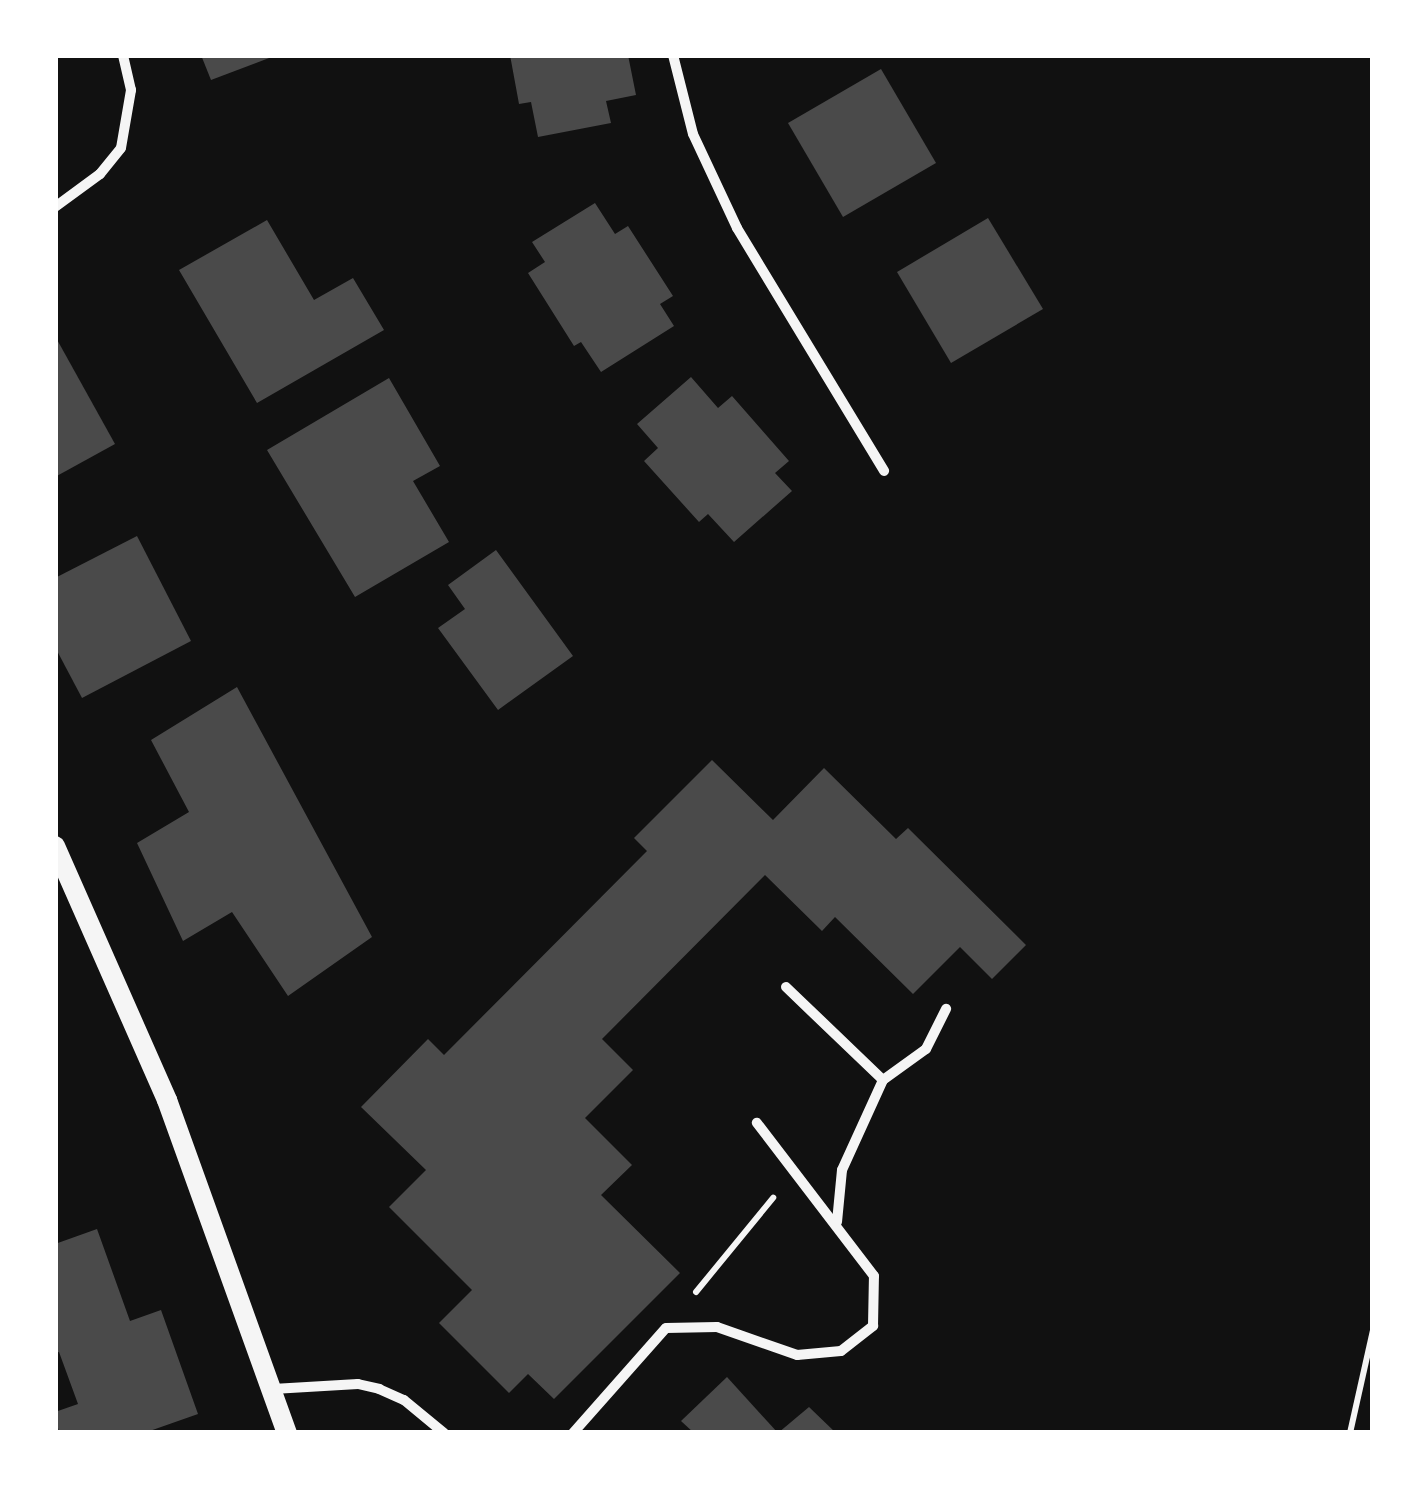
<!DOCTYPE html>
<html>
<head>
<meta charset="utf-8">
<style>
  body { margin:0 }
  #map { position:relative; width:1428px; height:1488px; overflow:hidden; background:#111; font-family:Signika,sans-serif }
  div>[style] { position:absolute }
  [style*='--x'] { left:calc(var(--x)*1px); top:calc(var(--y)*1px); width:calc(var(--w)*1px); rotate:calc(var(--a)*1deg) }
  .building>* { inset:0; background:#4a4a4a }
  .path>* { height:6px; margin:-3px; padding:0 3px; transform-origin:3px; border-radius:3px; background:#f5f5f5 }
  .minor>* { height:10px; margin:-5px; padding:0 5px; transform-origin:5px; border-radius:5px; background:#f5f5f5 }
  .secondary>* { height:20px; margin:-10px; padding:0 10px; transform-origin:10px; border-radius:10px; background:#f5f5f5 }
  span { translate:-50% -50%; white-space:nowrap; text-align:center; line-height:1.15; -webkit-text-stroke:8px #fff; paint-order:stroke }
  .frame { position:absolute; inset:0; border:58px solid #fff; pointer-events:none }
</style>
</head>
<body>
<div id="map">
  <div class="building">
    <i style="clip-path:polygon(201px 55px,277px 55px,211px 80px)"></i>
    <i style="clip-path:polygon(510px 55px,628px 55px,636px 95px,606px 101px,611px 123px,538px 137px,531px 102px,519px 104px)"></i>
    <i style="clip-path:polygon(881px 69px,936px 163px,843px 217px,788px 123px)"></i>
    <i style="clip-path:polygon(595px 203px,615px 234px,628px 226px,673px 296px,660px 304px,674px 326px,601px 372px,581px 342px,574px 346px,528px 273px,545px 262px,532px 242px)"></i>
    <i style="clip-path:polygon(988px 218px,1043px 309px,951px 363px,897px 272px)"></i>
    <i style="clip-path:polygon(267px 220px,314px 300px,353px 278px,384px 330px,257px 403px,179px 270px)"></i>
    <i style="clip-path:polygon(55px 336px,115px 444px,55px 477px)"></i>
    <i style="clip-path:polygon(691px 377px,718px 408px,732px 396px,789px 461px,775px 473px,792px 491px,734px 542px,708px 514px,699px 522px,644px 461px,658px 448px,637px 424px)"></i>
    <i style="clip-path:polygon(389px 378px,440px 466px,413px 481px,449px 542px,355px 597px,267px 450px)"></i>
    <i style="clip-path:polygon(137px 536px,191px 641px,82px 698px,55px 647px,55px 578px)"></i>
    <i style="clip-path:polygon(496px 550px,573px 656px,498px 710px,438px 628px,465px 609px,448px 585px)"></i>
    <i style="clip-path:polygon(237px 687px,372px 937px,288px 996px,232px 912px,183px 941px,137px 843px,189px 812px,151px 740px)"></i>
    <i style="clip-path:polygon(712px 760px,773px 820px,824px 768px,896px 839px,908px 828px,1026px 945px,992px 979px,960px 947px,913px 994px,835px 917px,822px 931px,765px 875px,602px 1039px,633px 1070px,585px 1118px,632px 1165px,601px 1195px,680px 1273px,554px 1399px,528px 1374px,509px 1393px,439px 1323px,472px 1290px,389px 1207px,426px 1170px,361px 1107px,428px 1039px,444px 1055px,647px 851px,634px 838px)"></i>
    <i style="clip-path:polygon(97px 1229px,130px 1321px,161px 1310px,198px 1414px,144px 1433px,59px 1433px,55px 1412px,78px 1404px,59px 1352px,55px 1353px,55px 1244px)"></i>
    <i style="clip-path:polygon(727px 1377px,778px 1433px,694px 1433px,681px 1421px)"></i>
    <i style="clip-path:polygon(809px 1407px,836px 1433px,778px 1433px)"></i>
  </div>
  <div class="path">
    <i style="--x:696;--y:1292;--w:122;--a:-50.7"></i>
    <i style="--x:1350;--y:1433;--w:106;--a:-77.4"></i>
  </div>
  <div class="minor">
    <i style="--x:673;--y:55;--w:81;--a:75.8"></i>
    <i style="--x:693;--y:134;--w:104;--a:64.9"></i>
    <i style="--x:737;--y:228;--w:284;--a:58.8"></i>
    <i style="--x:55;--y:207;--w:56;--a:-36.3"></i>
    <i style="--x:100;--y:174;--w:33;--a:-51"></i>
    <i style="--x:121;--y:148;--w:59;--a:-80.2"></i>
    <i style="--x:131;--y:90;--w:36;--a:-103"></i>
    <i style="--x:786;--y:987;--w:134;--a:43.8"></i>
    <i style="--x:883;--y:1080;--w:99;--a:114.5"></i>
    <i style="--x:842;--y:1170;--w:52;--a:95.5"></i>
    <i style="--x:883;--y:1080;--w:53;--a:-35.8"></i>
    <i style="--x:926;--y:1049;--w:45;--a:-63.4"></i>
    <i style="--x:273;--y:1389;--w:85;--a:-3.4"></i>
    <i style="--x:358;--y:1384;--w:22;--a:13"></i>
    <i style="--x:379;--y:1389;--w:27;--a:24"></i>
    <i style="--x:404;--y:1400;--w:52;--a:39.5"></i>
    <i style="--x:573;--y:1433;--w:140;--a:-48.5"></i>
    <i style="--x:666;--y:1328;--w:51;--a:-1.1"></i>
    <i style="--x:717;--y:1327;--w:85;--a:19.3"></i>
    <i style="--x:797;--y:1355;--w:44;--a:-5.2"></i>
    <i style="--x:841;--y:1351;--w:41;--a:-38"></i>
    <i style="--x:873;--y:1326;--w:50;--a:-88.9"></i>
    <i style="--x:874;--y:1276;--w:193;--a:-127.4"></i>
  </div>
  <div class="secondary">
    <i style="--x:55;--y:846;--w:278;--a:66.2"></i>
    <i style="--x:167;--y:1100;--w:354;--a:70.2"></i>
  </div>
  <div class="frame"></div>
</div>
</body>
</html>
